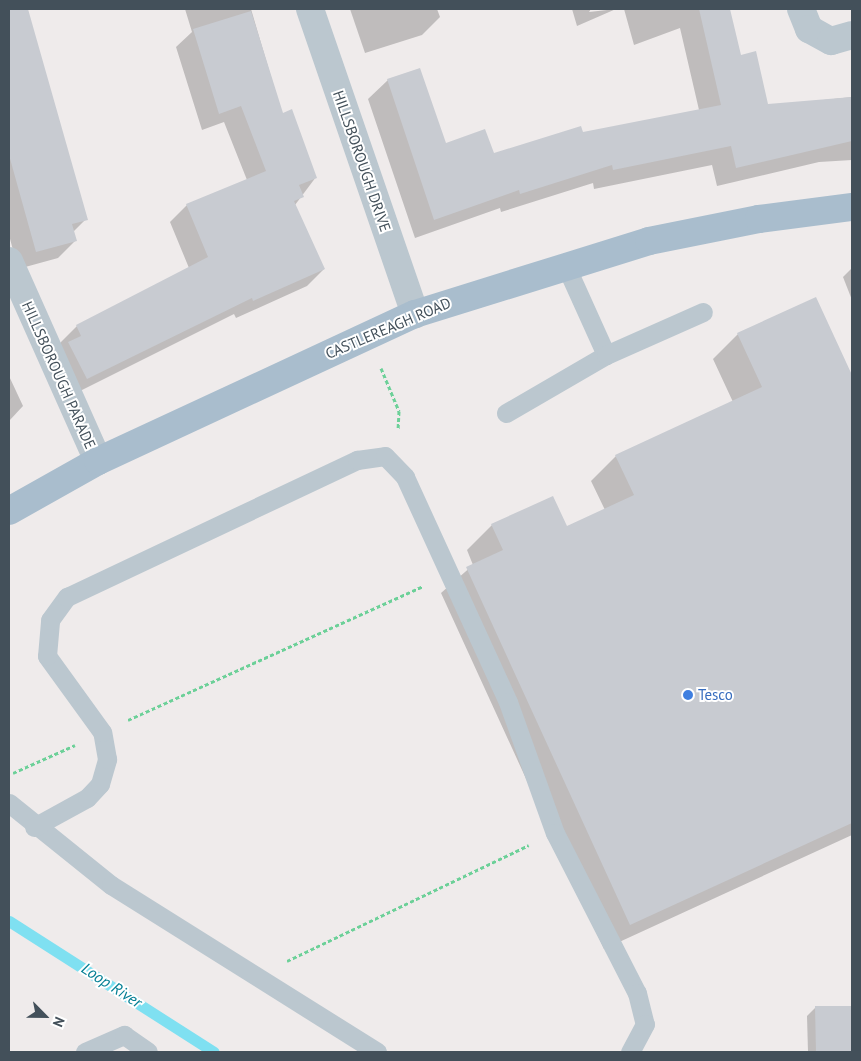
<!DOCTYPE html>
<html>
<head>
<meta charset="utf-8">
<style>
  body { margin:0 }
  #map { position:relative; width:861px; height:1061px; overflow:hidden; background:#efebeb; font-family:"PT Sans",sans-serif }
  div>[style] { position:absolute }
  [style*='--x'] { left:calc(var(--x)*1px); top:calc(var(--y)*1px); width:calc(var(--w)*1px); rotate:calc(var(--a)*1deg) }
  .shadow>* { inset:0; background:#0003 }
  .stream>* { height:11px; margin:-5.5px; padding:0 5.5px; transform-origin:5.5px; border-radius:5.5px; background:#7fe0f1 }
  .building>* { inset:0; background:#c8cbd1 }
  .path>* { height:3px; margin-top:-1.5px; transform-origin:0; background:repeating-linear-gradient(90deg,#6cd098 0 4px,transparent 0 6.5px) }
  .service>* { height:19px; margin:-9.5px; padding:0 9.5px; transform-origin:9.5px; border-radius:9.5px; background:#bbc7cf }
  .minor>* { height:28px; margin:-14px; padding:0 14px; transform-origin:14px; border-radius:14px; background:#bbc7cf }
  .primary>* { height:28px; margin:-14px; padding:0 14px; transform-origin:14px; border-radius:14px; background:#a9bdcd }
  .dots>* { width:14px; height:14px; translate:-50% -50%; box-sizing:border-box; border:2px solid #fff; border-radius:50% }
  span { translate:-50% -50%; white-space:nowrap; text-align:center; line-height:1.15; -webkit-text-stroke:4px #fff; paint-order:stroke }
  .street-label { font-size:15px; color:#43505a }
  .shop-label { font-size:15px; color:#366cbe }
  .left { translate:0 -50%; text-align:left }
  .water-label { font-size:16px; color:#068095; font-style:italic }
  .frame { position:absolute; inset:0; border:10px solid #43505a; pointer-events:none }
  .north { position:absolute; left:20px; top:991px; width:50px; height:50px; -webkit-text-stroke:4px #fff; paint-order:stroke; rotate:113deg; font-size:14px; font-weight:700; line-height:20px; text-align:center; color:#43505a }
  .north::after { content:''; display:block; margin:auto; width:18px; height:22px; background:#43505a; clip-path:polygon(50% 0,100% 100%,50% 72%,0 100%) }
</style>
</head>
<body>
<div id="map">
  <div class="shadow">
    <i style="clip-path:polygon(9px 9px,26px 9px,86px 219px,73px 232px,76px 240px,58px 258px,18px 269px,9px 235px)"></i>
    <i style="clip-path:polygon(185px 9px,251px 9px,282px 114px,316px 177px,295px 205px,324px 269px,307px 286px,236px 318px,234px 314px,70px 396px,60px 343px,77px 326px,189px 268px,170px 222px,187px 205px,247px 180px,224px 122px,202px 130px,176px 47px,192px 32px)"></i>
    <i style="clip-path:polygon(350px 9px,437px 9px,440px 17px,422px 35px,365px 53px)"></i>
    <i style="clip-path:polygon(572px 9px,591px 9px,589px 12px,616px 9px,577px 26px)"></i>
    <i style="clip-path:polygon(624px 9px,729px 9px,740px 56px,767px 106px,852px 97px,852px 160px,819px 162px,717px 186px,712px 165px,594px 189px,593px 183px,501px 212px,500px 208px,415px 238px,368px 99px,388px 80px,445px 144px,493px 155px,699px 110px,680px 28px,634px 45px)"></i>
    <i style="clip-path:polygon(852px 268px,852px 300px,843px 277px)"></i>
    <i style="clip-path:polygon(816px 299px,852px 378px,852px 835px,604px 949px,441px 593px,473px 565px,467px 550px,492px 525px,566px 527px,605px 510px,591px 481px,616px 456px,733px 402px,713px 359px,738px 334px)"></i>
    <i style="clip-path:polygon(9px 376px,23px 406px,9px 421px)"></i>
    <i style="clip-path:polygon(816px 1007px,852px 1007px,852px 1052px,808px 1052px,807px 1016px)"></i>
  </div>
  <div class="stream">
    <i style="--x:9;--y:921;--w:243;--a:32.6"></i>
  </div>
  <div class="building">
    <i style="clip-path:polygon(9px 9px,28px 9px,88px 220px,72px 224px,77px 241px,36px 252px,9px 155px)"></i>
    <i style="clip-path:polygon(699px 9px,730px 9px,741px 55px,756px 51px,768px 104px,852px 97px,852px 141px,736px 168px,731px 146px,613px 170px,612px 165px,520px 194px,519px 190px,434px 220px,387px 79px,420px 68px,446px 143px,485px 129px,494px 153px,581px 126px,583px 132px,721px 105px)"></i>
    <i style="clip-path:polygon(251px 11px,283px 113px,292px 109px,317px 178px,299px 185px,304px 197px,294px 201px,325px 269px,253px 301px,252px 298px,87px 379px,68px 342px,81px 336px,76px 325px,208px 257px,186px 204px,266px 171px,241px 106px,219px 114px,193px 29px)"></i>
    <i style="clip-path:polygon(816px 297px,852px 375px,852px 823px,630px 925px,466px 567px,503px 550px,491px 524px,553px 496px,567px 526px,634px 495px,615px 455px,762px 387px,737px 333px)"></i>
    <i style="clip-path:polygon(815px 1006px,852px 1006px,852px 1052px,816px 1052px)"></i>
  </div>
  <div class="path">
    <i style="--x:381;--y:368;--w:47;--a:67.3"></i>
    <i style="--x:399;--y:411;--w:19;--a:93"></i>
    <i style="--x:128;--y:720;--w:324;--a:-24.4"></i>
    <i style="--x:13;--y:773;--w:68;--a:-24.3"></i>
    <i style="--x:287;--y:961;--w:268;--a:-25.6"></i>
  </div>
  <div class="service">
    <i style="--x:565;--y:264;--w:100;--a:65.7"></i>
    <i style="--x:506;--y:413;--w:116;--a:-30.1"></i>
    <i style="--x:606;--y:355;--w:106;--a:-23.9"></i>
    <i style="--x:9;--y:803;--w:131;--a:38.8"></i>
    <i style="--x:111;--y:885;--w:314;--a:32.1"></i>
    <i style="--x:34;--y:827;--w:60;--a:-28.7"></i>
    <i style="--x:87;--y:798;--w:19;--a:-47"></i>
    <i style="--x:100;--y:784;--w:26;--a:-74"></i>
    <i style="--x:107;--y:759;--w:27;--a:-100"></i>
    <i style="--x:102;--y:732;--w:94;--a:-125.9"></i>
    <i style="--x:47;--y:656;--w:36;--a:-85"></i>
    <i style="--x:50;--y:620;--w:29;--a:-54"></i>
    <i style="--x:67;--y:597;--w:321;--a:-25.3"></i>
    <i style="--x:357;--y:460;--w:28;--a:-8"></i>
    <i style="--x:385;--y:456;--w:29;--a:46"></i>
    <i style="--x:405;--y:477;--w:247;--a:65.4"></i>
    <i style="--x:508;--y:702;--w:139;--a:70.3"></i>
    <i style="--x:555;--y:833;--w:180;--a:62.9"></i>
    <i style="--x:637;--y:993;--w:32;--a:76"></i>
    <i style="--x:645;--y:1024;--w:32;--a:118"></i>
    <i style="--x:85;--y:1052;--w:43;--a:-23.6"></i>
    <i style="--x:124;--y:1035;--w:29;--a:35"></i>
  </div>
  <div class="minor">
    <i style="--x:310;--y:9;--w:323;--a:71"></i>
    <i style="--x:801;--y:9;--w:22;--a:68"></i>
    <i style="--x:809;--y:29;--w:25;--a:29"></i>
    <i style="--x:831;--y:41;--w:22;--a:-16"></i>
    <i style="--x:9;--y:261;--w:219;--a:66"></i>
  </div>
  <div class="primary">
    <i style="--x:9;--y:511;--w:102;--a:-29.3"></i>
    <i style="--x:98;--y:461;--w:349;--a:-24.9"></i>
    <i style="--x:415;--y:314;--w:245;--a:-17.3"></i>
    <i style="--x:649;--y:241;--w:112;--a:-11.3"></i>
    <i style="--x:759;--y:219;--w:94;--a:-7.4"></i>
  </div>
  <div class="dots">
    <i style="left:688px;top:695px;background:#3f7fe0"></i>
  </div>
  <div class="street-label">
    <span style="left:362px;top:161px;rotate:71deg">HILLSBOROUGH DRIVE</span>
    <span style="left:388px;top:328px;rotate:-23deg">CASTLEREAGH ROAD</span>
    <span style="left:59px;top:375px;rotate:66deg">HILLSBOROUGH PARADE</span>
  </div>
  <div class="shop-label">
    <span class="left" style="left:698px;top:695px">Tesco</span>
  </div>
  <div class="water-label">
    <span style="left:112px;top:985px;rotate:33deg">Loop River</span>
  </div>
  <div class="frame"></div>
  <div class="north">N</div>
</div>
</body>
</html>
